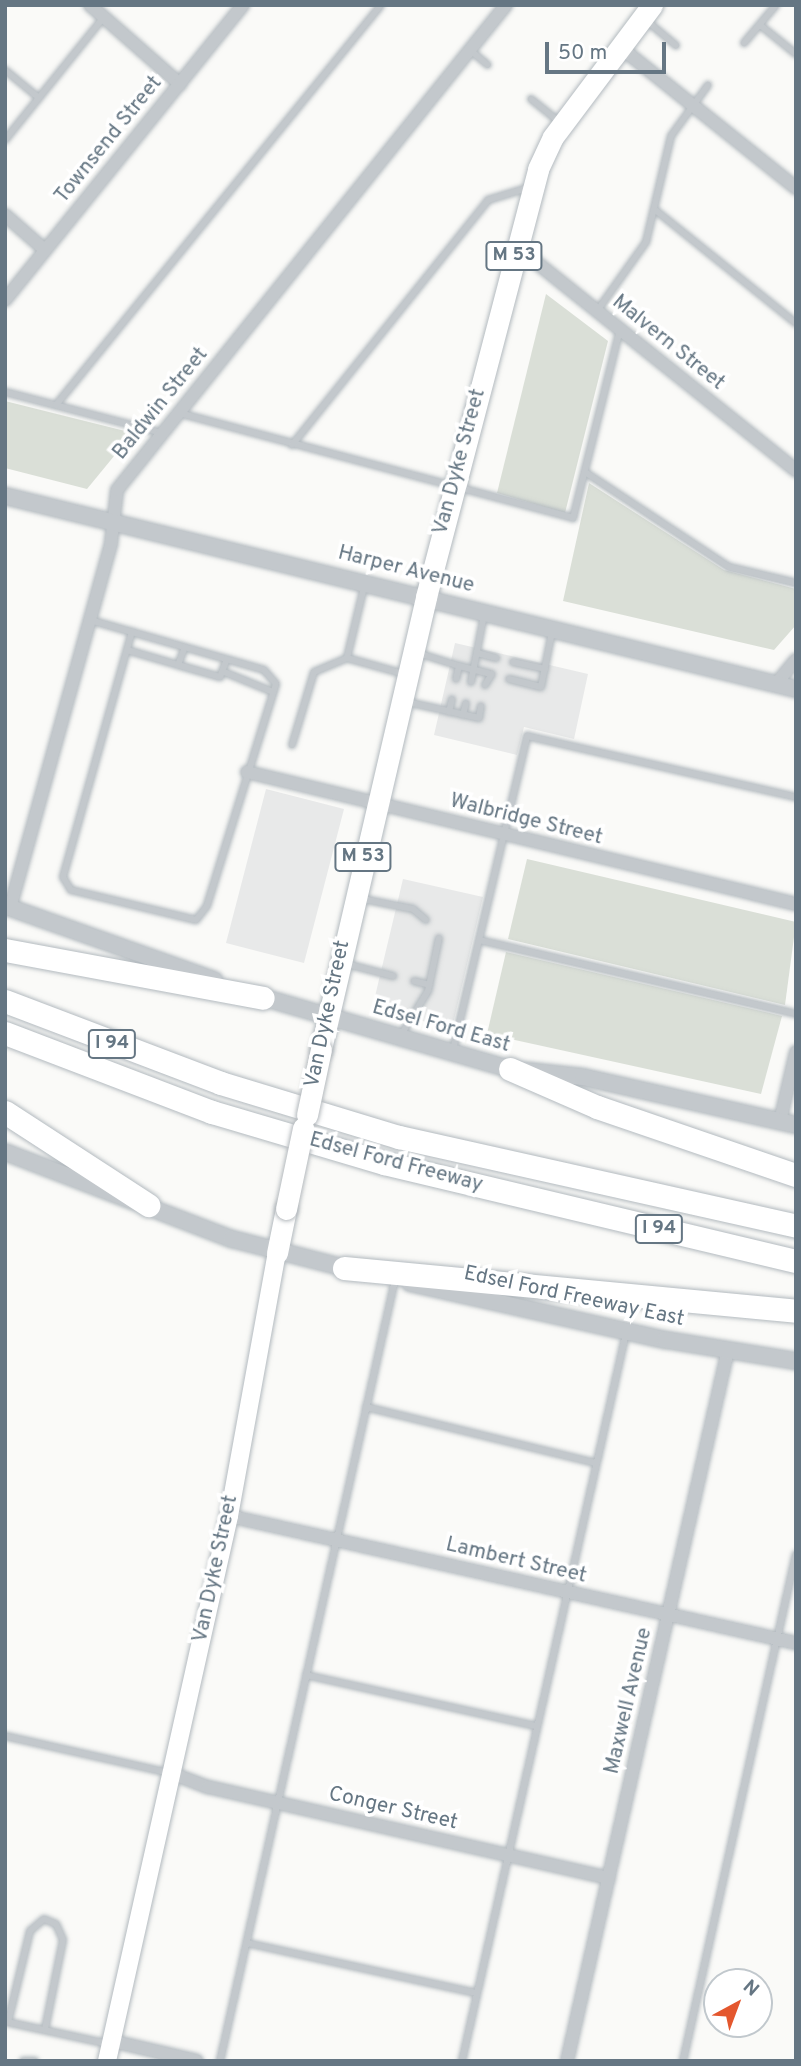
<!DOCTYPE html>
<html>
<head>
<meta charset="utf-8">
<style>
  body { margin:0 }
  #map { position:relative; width:801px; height:2066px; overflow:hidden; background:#fafaf8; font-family:Overpass,sans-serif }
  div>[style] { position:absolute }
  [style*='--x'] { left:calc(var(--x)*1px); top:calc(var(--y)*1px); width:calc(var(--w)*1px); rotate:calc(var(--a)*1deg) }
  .built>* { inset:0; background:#e8e9e9 }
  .green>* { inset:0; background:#dadfd7 }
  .roads { filter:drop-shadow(0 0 2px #b3babf) drop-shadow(0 0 2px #b3babf) }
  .service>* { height:6px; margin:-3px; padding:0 3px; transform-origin:3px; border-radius:3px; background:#c3c8cc }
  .minor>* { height:12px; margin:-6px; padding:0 6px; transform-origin:6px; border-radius:6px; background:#c3c8cc }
  .tertiary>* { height:16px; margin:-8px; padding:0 8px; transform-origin:8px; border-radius:8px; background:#c3c8cc }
  .secondary>* { height:18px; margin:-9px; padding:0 9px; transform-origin:9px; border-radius:9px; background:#fff }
  .primary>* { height:21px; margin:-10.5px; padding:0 10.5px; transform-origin:10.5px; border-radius:10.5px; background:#fff }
  .motorway>* { height:23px; margin:-11.5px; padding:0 11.5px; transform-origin:11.5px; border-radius:11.5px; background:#fff }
  .bridges { filter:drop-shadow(0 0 2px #b5babe) drop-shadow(0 0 2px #b5babe) }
  .primary-bridge>* { height:21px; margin:-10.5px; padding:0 10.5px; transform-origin:10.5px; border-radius:10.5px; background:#fff }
  span { translate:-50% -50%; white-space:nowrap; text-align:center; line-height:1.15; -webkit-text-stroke:7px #fff; paint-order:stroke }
  .shield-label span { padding:2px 5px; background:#fff; border:2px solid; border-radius:5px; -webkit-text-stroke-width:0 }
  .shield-label { font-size:19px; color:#657683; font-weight:700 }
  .street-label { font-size:21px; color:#657683 }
  .frame { position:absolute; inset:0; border:7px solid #657683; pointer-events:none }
  .north { position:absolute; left:703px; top:1968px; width:70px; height:70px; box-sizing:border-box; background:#fff; border:2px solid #c1c8cd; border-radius:50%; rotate:41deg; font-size:19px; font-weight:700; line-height:28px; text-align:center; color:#657683 }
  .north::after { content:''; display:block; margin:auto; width:24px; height:32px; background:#e4572e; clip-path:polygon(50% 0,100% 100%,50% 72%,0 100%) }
  .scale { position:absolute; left:545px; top:42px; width:121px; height:32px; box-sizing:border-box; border:4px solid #657683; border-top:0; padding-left:9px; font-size:21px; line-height:24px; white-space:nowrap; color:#657683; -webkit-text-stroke:5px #fff; paint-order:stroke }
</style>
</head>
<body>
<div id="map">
  <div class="built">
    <i style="clip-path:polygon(455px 643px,588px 674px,574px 739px,524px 727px,517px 755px,434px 735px)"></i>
    <i style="clip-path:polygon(266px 789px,344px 809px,304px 963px,226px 943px)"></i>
    <i style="clip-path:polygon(403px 879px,483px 897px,452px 1028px,372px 1009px)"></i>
  </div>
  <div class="green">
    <i style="clip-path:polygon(546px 294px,608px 341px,565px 513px,497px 493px)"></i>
    <i style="clip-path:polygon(5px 401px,133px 433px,87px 489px,5px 468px)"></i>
    <i style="clip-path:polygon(589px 483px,724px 570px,796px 589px,796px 625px,774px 650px,563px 601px)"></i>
    <i style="clip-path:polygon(527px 859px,796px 922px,785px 1005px,508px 939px)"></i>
    <i style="clip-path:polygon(506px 952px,782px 1016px,761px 1094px,487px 1034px)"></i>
  </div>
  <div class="roads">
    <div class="service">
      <i style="--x:647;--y:21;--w:38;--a:40"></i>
      <i style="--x:760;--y:25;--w:46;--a:38.9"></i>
      <i style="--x:744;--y:43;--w:50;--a:-49.9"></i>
      <i style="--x:470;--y:50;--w:23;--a:40"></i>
      <i style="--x:5;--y:70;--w:44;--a:39.5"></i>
      <i style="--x:531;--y:99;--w:38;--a:39"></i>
      <i style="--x:5;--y:140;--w:158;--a:-51.2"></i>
      <i style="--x:654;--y:209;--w:182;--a:38.8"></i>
      <i style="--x:597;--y:311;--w:85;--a:-54.6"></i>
      <i style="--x:646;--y:242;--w:109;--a:-76.7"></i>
      <i style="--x:671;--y:136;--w:63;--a:-54"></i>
      <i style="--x:5;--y:392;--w:162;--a:14.6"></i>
      <i style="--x:56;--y:405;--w:515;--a:-50.91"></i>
      <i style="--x:179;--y:413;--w:408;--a:14.9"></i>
      <i style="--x:573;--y:518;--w:195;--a:-76"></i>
      <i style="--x:292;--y:445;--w:314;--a:-51.3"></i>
      <i style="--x:488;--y:200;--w:41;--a:-17.1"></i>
      <i style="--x:585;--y:472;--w:173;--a:33.4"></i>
      <i style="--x:729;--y:567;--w:69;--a:13.4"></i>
      <i style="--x:364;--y:587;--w:73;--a:103.5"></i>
      <i style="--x:347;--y:658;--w:59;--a:15.7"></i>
      <i style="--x:90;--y:620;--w:181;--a:16"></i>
      <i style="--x:264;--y:670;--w:18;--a:49"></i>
      <i style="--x:276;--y:684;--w:232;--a:107.3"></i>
      <i style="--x:207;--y:906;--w:18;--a:128"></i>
      <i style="--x:196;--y:920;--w:129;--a:-166.5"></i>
      <i style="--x:71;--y:890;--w:15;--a:-122"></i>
      <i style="--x:63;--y:877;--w:255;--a:-74.3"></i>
      <i style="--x:127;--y:650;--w:53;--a:16.4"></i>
      <i style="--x:178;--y:665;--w:19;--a:-69"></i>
      <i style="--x:418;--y:653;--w:43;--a:17.6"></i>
      <i style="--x:477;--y:653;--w:20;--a:15"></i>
      <i style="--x:513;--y:662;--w:33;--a:12"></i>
      <i style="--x:178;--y:665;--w:44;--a:15.9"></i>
      <i style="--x:220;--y:677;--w:19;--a:-69"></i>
      <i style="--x:224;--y:672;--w:53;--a:22.2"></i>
      <i style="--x:456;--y:679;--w:13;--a:-77"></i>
      <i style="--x:459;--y:666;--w:30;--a:14"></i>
      <i style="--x:509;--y:679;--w:33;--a:14"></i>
      <i style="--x:541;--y:687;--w:56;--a:-78.7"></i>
      <i style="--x:471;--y:682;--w:68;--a:-79"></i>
      <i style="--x:485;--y:685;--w:13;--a:-58"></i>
      <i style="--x:407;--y:702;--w:74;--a:12.5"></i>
      <i style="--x:479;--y:718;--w:12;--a:-81"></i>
      <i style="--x:449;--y:712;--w:13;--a:-77"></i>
      <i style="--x:463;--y:715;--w:12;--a:-76"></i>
      <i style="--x:292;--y:745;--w:76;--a:-73.2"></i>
      <i style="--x:314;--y:672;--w:36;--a:-23"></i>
      <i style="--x:358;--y:898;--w:56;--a:11.3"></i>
      <i style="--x:413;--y:909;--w:17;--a:40"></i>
      <i style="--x:479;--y:940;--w:326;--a:13.1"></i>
      <i style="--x:343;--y:963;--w:52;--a:14.6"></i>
      <i style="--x:414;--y:981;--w:16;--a:14"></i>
      <i style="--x:401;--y:1035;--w:52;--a:-58.5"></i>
      <i style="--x:428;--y:991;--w:54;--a:-78.3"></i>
      <i style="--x:453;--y:1050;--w:323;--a:-76.7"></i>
      <i style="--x:527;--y:736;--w:276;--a:12.8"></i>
      <i style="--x:366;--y:1407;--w:236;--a:13.7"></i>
      <i style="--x:306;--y:1675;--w:236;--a:12.5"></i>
      <i style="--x:5;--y:1736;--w:168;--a:12.7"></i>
      <i style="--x:247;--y:1943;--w:235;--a:12.3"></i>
      <i style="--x:7;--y:2022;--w:104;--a:12.2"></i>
      <i style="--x:8;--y:2022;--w:94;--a:-76.4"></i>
      <i style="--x:30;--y:1931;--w:18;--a:-41"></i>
      <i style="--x:44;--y:1919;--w:13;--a:23"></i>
      <i style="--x:56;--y:1924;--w:17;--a:66"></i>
      <i style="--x:63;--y:1940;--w:91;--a:101.4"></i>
      <i style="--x:23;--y:2061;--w:12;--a:0"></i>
      <i style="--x:220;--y:2061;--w:800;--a:-77.37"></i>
      <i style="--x:462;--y:2061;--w:746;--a:-77.3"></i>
      <i style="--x:683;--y:2061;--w:519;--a:-77.44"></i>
    </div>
    <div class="minor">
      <i style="--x:90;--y:5;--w:120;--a:41.3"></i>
      <i style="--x:620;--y:47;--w:226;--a:38.7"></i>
      <i style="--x:5;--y:215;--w:53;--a:41.2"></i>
      <i style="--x:516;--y:246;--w:359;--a:38.7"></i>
      <i style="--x:5;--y:300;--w:379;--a:-51.1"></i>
      <i style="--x:775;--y:685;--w:33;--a:-50"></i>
      <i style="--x:247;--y:772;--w:565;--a:13.52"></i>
      <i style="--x:10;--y:908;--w:379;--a:-74.5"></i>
      <i style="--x:111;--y:543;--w:53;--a:-83.5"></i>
      <i style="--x:117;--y:490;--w:622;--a:-51.27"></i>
      <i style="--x:780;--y:1121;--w:71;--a:-76.9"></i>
      <i style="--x:229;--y:1516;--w:581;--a:12.63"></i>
      <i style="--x:171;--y:1773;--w:40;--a:21"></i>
      <i style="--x:208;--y:1787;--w:411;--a:12.8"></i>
      <i style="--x:112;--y:2041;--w:87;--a:13.2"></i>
      <i style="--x:567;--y:2061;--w:729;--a:-77.24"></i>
    </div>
    <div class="tertiary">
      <i style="--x:5;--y:496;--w:814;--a:13.71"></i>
      <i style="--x:5;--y:906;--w:222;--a:19.5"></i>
      <i style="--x:255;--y:995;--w:266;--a:16.2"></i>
      <i style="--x:510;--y:1069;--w:73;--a:6.3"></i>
      <i style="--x:583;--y:1077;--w:218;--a:12.7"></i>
      <i style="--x:5;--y:1152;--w:243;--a:21"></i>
      <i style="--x:232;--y:1239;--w:125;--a:14.4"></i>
      <i style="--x:410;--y:1283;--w:262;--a:12.6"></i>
      <i style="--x:666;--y:1340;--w:132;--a:9.2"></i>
    </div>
    <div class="secondary">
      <i style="--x:107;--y:2061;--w:558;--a:-77.38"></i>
      <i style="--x:229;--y:1516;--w:267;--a:-79.7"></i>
    </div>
    <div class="primary">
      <i style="--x:321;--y:1049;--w:464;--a:-76.9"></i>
      <i style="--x:426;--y:597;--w:442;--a:-75.3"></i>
      <i style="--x:538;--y:169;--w:35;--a:-65"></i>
      <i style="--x:553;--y:137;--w:165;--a:-53.1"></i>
      <i style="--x:277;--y:1253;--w:45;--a:-78.4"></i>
    </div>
    <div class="motorway">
      <i style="--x:5;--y:950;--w:262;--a:10.5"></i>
      <i style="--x:5;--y:1001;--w:231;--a:20.8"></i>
      <i style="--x:221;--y:1083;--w:186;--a:16.9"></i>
      <i style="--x:399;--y:1137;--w:407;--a:12.6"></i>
      <i style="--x:5;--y:1033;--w:222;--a:20.9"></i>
      <i style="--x:212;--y:1112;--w:179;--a:16.5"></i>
      <i style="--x:384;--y:1163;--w:423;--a:13.4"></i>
      <i style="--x:510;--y:1069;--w:95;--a:23.6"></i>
      <i style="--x:597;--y:1107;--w:210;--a:18.9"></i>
      <i style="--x:5;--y:1112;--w:171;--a:33"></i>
      <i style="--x:344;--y:1268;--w:454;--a:5.4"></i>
    </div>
  </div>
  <div class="bridges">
    <div class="primary-bridge">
      <i style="--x:307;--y:1115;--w:67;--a:-78"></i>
      <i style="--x:286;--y:1209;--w:83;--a:-78.1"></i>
    </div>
  </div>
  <div class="shield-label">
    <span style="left:514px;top:256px">M 53</span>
    <span style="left:363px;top:857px">M 53</span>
    <span style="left:112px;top:1044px">I 94</span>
    <span style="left:659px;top:1229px">I 94</span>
  </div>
  <div class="street-label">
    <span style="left:109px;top:140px;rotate:-51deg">Townsend Street</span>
    <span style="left:668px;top:343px;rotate:39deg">Malvern Street</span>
    <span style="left:161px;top:404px;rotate:-51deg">Baldwin Street</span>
    <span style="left:460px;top:462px;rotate:-75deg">Van Dyke Street</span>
    <span style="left:406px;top:570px;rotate:14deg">Harper Avenue</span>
    <span style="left:526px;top:820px;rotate:14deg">Walbridge Street</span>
    <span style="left:328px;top:1014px;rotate:-78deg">Van Dyke Street</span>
    <span style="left:441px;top:1027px;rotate:16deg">Edsel Ford East</span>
    <span style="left:396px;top:1163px;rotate:15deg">Edsel Ford Freeway</span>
    <span style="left:574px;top:1297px;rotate:12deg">Edsel Ford Freeway East</span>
    <span style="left:516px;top:1561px;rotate:13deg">Lambert Street</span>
    <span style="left:216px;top:1569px;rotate:-78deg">Van Dyke Street</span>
    <span style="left:629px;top:1701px;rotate:-77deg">Maxwell Avenue</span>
    <span style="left:393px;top:1809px;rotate:13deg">Conger Street</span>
  </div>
  <div class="frame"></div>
  <div class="north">N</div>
  <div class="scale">50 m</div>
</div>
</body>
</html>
